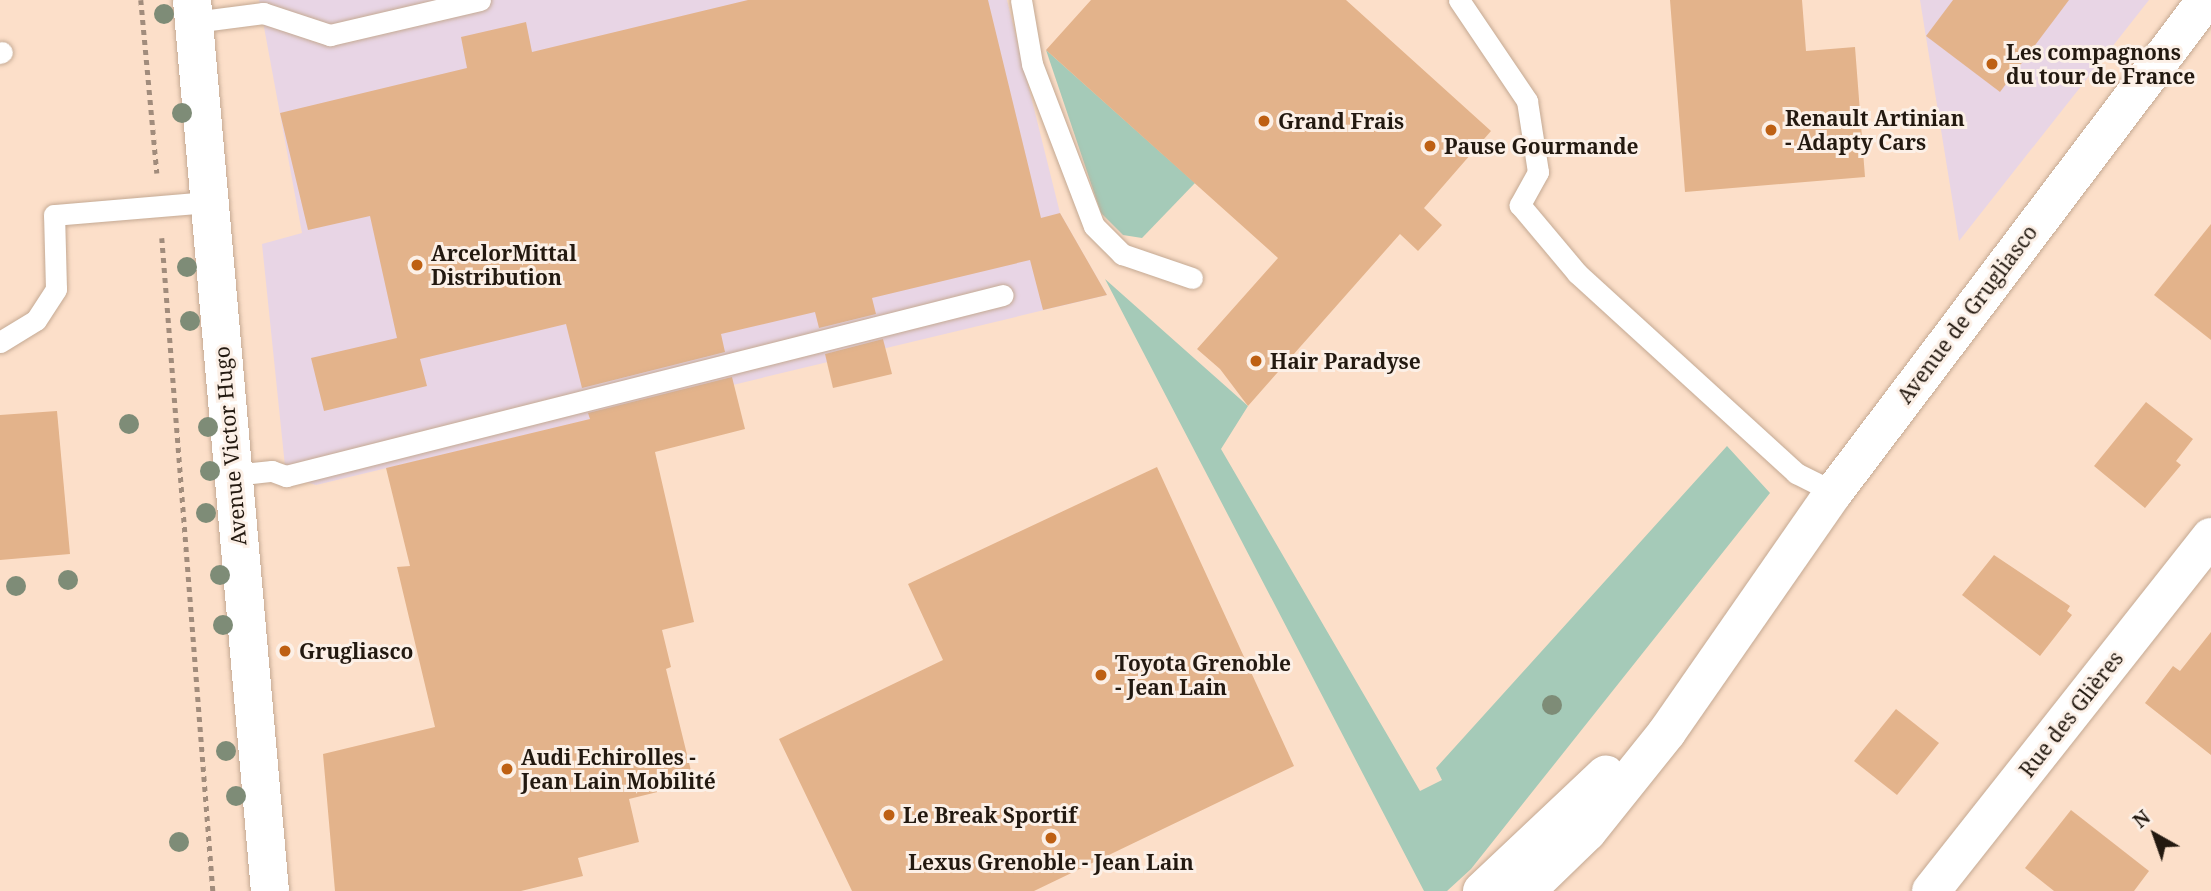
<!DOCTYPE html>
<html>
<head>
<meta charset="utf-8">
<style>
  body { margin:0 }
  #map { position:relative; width:2211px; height:891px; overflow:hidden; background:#fcdfc9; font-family:"Noto Serif",serif }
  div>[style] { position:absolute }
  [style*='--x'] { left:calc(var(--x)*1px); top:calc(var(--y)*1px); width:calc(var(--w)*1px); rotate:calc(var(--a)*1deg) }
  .industrial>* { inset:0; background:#e8d5e5 }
  .green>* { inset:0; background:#a5cab8 }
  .building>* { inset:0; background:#e3b38b }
  .path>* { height:4.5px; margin-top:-2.25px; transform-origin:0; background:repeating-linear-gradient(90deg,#a18c7c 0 5px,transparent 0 10px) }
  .roads { filter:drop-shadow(0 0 2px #c4a993) drop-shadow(0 0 2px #c4a993) }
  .lane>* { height:21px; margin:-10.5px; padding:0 10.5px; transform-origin:10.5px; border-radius:10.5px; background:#fff }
  .street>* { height:38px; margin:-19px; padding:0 19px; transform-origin:19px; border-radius:19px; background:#fff }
  .secondary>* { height:38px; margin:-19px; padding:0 19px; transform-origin:19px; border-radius:19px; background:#fff }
  .trees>* { width:20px; height:20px; margin:-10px; border-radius:50%; background:#7e8c77 }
  .dots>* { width:19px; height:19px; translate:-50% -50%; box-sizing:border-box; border:4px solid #fcf0e7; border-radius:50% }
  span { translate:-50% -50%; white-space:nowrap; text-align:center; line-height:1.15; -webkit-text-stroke:6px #fcf0e7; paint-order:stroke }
  .poi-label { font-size:21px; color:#231910; font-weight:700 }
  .left { translate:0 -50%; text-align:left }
  .street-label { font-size:21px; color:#231910 }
  .north { position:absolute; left:2120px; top:800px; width:70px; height:70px; -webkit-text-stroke:5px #fcf0e7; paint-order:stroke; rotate:320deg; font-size:19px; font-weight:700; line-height:28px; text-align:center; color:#231910 }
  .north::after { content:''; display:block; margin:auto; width:24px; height:32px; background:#231910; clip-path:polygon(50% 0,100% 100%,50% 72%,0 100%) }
</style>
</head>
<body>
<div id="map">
  <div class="industrial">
    <i style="clip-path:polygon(259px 0,1007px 0,1060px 213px,1107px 295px,316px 485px,286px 476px,262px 244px,302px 233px)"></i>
    <i style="clip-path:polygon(1920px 0,2149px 0,1959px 241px)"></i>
  </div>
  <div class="green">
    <i style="clip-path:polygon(1046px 50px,1195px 183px,1142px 238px,1123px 235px,1101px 213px)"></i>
    <i style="clip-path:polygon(1105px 279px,1248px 406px,1221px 449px,1420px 791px,1442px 780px,1436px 768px,1727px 446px,1770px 493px,1471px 869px,1447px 891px,1424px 891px)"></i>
  </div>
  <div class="building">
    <i style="clip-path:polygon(748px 0,988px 0,1041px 218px,1060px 213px,1107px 295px,1043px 310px,1030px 260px,872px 298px,876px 314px,819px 328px,815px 312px,721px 334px,725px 352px,582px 388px,566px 324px,420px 359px,427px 386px,324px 411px,311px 358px,397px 338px,370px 216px,308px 230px,280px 113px,467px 68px,461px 37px,526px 22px,532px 52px)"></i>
    <i style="clip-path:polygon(1091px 0,1346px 0,1491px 131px,1424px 208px,1442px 225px,1418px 251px,1400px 234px,1248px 406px,1220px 369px,1197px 349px,1278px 258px,1046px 50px)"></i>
    <i style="clip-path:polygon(1670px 0,1802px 0,1806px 51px,1855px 47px,1865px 177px,1685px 192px)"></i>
    <i style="clip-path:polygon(1953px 0,2069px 0,2000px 92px,1926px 36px)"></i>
    <i style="clip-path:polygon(2211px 224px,2211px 340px,2154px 295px)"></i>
    <i style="clip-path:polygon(883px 339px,892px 374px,833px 388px,825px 354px)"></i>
    <i style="clip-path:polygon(732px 377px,745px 429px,655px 452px,694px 622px,662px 630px,671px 667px,666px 669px,694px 783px,629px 799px,639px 842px,578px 858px,583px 876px,521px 891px,335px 891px,323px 754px,435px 727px,397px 567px,410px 566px,386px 468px,590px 419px,588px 413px)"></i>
    <i style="clip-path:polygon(2146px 402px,2193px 439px,2176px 461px,2181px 465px,2145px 508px,2094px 466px)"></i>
    <i style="clip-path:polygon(57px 411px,70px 554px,0 560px,0 415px)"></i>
    <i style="clip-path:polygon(1157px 467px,1294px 766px,1034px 891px,852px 891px,779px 739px,943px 660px,908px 584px)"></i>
    <i style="clip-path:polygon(1994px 555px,2070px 606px,2067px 611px,2072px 615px,2040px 656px,1962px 595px)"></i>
    <i style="clip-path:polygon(2211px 632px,2211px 755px,2145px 703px,2173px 666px,2180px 671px)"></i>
    <i style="clip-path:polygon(1896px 709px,1939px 743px,1897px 795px,1854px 761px)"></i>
    <i style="clip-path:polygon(2071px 810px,2149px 871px,2134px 891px,2054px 891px,2025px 868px)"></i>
  </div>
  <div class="path">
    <i style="--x:141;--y:0;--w:174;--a:84.7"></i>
    <i style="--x:162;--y:238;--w:655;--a:85.53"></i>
  </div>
  <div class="roads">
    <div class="lane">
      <i style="--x:1021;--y:0;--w:65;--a:80.2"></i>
      <i style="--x:1032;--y:64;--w:173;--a:69.1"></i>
      <i style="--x:1094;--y:226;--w:40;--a:45"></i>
      <i style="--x:1122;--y:254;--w:74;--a:18.9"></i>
      <i style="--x:1459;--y:0;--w:122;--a:56"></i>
      <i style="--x:1527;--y:101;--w:72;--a:81.2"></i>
      <i style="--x:1538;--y:172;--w:38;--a:119"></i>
      <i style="--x:1520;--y:205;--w:89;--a:50"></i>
      <i style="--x:1577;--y:273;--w:297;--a:42.4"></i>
      <i style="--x:1796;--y:473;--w:42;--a:26.6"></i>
      <i style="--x:194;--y:22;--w:70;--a:-7.4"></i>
      <i style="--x:263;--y:13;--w:71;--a:18.2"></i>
      <i style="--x:330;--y:35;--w:154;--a:-13.1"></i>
      <i style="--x:0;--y:53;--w:2;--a:-27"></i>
      <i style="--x:0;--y:342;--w:42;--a:-31.4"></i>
      <i style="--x:36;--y:320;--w:37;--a:-57"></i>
      <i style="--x:56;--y:289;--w:74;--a:-91.5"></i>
      <i style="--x:54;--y:215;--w:156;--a:-4.8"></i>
      <i style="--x:233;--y:475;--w:39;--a:-6"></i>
      <i style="--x:272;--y:471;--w:15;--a:20"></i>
      <i style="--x:286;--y:476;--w:739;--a:-14.17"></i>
    </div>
    <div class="street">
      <i style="--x:1931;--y:891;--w:451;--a:-51.7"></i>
    </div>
    <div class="secondary">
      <i style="--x:192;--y:0;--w:894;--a:85"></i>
      <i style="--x:1482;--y:891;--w:170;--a:-43.3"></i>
      <i style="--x:1526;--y:891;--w:85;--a:-44"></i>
      <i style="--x:1587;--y:832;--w:128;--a:-51.3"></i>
      <i style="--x:1667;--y:732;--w:292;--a:-55.2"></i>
      <i style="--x:1834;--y:492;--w:617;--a:-52.91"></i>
    </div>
  </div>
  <div class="trees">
    <i style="left:164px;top:14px"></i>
    <i style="left:182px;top:113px"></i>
    <i style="left:187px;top:267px"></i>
    <i style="left:190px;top:321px"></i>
    <i style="left:129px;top:424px"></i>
    <i style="left:208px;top:427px"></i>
    <i style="left:210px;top:471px"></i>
    <i style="left:206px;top:513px"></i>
    <i style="left:220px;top:575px"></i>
    <i style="left:68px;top:580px"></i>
    <i style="left:16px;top:586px"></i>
    <i style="left:223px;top:625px"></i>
    <i style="left:1552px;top:705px"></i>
    <i style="left:226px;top:751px"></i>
    <i style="left:236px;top:796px"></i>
    <i style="left:179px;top:842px"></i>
  </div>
  <div class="dots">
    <i style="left:1992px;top:64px;background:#be6013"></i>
    <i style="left:1264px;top:121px;background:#be6013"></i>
    <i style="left:1771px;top:130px;background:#be6013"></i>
    <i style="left:1430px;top:146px;background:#be6013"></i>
    <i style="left:417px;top:265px;background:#be6013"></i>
    <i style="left:1256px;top:361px;background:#be6013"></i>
    <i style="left:285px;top:651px;background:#be6013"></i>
    <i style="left:1101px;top:675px;background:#be6013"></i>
    <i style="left:507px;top:769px;background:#be6013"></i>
    <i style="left:889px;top:815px;background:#be6013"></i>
    <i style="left:1051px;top:838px;background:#be6013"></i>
  </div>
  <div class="poi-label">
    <span class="left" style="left:2006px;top:64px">Les compagnons<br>du tour de France</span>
    <span class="left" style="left:1785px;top:130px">Renault Artinian<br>- Adapty Cars</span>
    <span class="left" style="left:1278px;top:121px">Grand Frais</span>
    <span class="left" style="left:1444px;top:146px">Pause Gourmande</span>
    <span class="left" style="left:431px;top:265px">ArcelorMittal<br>Distribution</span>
    <span class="left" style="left:1270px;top:361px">Hair Paradyse</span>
    <span class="left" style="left:299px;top:651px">Grugliasco</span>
    <span class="left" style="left:1115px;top:675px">Toyota Grenoble<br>- Jean Lain</span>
    <span class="left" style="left:521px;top:769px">Audi Echirolles -<br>Jean Lain Mobilité</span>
    <span class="left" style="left:903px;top:815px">Le Break Sportif</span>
    <span style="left:1051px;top:862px">Lexus Grenoble - Jean Lain</span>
  </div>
  <div class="street-label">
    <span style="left:1967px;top:314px;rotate:-53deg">Avenue de Grugliasco</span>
    <span style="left:230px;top:446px;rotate:-95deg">Avenue Victor Hugo</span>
    <span style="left:2071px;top:714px;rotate:-52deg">Rue des Glières</span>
  </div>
  <div class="north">N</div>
</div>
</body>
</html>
